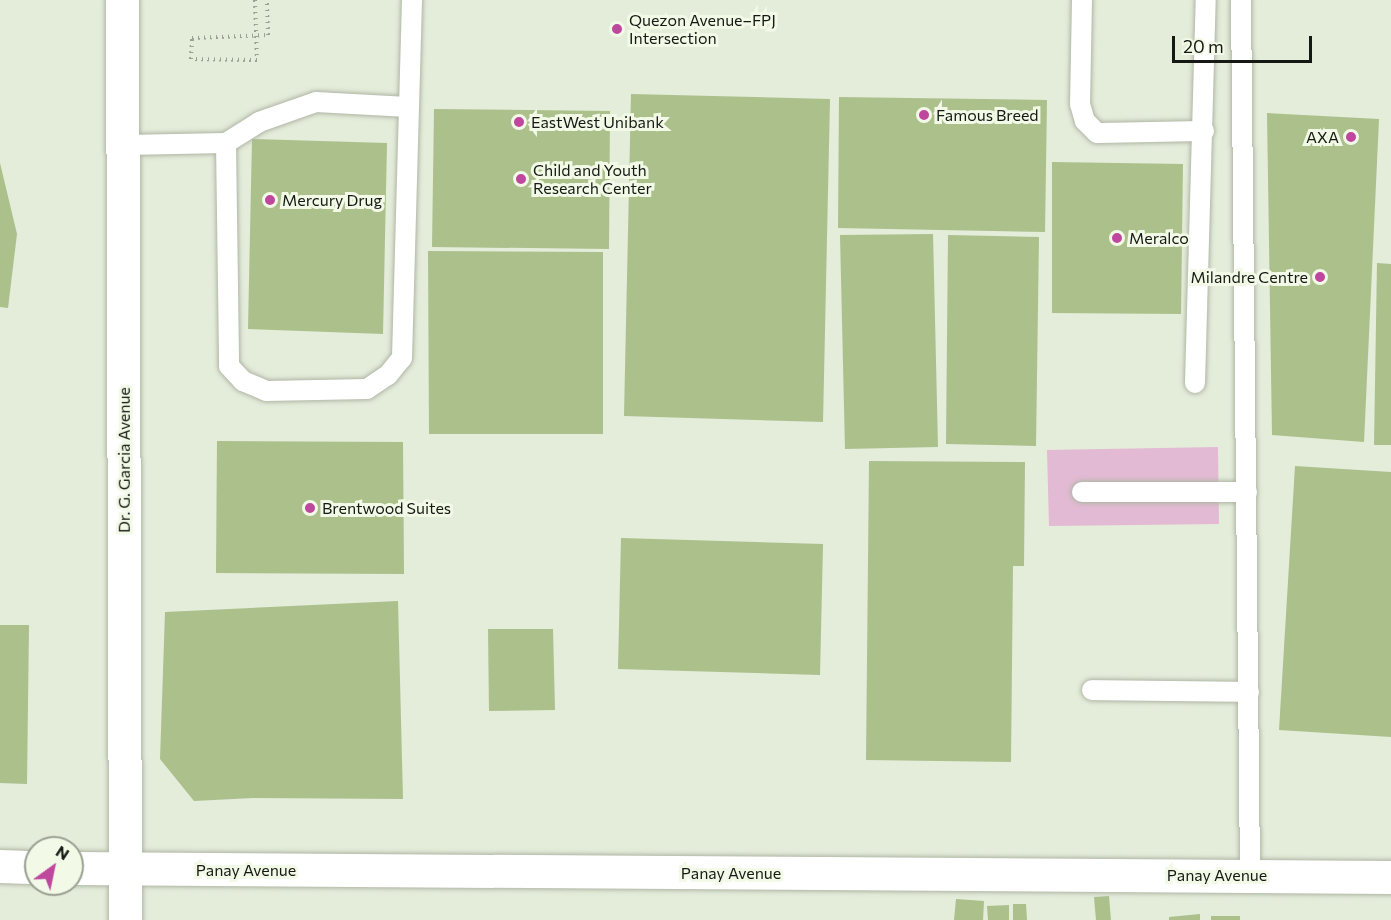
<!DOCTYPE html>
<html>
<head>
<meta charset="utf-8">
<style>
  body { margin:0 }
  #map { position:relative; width:1391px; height:920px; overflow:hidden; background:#e4ecda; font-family:Commissioner,sans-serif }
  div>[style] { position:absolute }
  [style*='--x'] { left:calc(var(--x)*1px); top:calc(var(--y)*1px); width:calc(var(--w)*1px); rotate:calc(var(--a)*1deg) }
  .green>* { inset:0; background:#e2bad3 }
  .building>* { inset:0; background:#acc08c }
  .path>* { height:4px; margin-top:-2px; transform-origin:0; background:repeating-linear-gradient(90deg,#9aa092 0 1.5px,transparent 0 6px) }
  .roads { filter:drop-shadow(0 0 2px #afb6a5) drop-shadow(0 0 2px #afb6a5) }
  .lane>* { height:20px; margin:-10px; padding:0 10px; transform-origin:10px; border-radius:10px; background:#fff }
  .street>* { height:33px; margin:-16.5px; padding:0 16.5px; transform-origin:16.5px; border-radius:16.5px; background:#fff }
  .path-bridge>* { height:4px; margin-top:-2px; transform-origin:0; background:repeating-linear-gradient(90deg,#9aa092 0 1.5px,transparent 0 6px) }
  .dots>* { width:16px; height:16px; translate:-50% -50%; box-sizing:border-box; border:3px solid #f2fae7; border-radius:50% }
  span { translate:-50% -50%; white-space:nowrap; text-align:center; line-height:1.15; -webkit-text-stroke:6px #f2fae7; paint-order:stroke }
  .poi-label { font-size:16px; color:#161913 }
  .left { translate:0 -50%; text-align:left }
  .right { translate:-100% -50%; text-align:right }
  .street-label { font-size:16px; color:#161913 }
  .north { position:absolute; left:24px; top:836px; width:60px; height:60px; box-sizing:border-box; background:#f2fae7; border:2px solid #9aa092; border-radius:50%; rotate:33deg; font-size:16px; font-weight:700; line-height:24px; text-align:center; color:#161913 }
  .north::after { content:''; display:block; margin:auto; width:21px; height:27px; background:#bf479d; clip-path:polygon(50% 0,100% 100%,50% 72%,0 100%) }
  .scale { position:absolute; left:1172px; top:36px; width:140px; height:27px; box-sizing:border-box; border:3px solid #161913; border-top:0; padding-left:8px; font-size:18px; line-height:21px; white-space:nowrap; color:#161913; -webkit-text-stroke:4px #f2fae7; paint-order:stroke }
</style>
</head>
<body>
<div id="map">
  <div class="green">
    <i style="clip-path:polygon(1218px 447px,1219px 524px,1049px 526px,1047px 450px)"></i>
  </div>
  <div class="building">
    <i style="clip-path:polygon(631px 94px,830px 99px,823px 422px,624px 416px)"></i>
    <i style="clip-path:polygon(839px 97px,1047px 100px,1045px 232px,838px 228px)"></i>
    <i style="clip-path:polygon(434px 109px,610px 111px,609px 249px,432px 247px)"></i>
    <i style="clip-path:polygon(1267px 113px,1379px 119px,1364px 442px,1272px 435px)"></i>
    <i style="clip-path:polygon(252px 139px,387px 143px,383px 334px,248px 329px)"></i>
    <i style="clip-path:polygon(1052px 162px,1183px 164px,1181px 314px,1052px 313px)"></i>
    <i style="clip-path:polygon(0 163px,17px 234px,8px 308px,0 307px)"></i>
    <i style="clip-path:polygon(933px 234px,938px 447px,845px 449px,840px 235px)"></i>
    <i style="clip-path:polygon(948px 235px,1039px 237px,1036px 446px,946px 444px)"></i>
    <i style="clip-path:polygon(428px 251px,603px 252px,603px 434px,429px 434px)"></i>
    <i style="clip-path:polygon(1377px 263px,1391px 264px,1391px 445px,1374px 445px)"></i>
    <i style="clip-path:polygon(217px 441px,403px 442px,404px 574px,216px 573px)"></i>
    <i style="clip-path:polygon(869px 461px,1025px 462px,1024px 566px,1013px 566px,1011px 762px,866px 760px)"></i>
    <i style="clip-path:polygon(1295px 466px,1391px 472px,1391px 737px,1279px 730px)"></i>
    <i style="clip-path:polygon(621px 538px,823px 544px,820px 675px,618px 669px)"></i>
    <i style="clip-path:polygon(398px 601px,403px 799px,253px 798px,194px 801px,160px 759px,165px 612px)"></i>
    <i style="clip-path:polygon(0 625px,29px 625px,27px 784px,0 783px)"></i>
    <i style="clip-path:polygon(488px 629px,553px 629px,555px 710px,489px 711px)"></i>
    <i style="clip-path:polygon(1109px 896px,1111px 920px,1096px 920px,1094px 897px)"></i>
    <i style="clip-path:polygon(956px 899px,984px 901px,983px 920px,954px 920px)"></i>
    <i style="clip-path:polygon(1013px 904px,1026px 904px,1027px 920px,1013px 920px)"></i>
    <i style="clip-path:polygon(1009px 905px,1009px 920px,988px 920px,987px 906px)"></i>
    <i style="clip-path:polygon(1200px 914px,1200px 920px,1169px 920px,1169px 917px)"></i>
    <i style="clip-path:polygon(1211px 916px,1240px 916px,1240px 920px,1211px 920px)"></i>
  </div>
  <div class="path">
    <i style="--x:257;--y:60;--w:66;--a:-179.1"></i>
    <i style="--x:191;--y:59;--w:21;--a:-87"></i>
    <i style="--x:192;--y:38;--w:76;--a:-2.3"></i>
    <i style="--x:268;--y:35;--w:35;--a:-92"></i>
  </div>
  <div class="roads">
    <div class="lane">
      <i style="--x:1082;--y:0;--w:104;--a:91.1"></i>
      <i style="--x:1080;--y:104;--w:18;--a:74"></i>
      <i style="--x:1085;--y:121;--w:17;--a:45"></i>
      <i style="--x:1097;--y:133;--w:107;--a:-1.1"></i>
      <i style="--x:1241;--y:0;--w:875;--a:89.41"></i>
      <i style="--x:226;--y:143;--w:223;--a:89.2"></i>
      <i style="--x:229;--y:366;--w:21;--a:47"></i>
      <i style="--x:243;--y:381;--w:25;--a:23"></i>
      <i style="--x:266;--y:391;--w:101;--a:-1.1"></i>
      <i style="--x:367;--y:389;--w:25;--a:-34"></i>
      <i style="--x:388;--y:375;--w:22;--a:-51"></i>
      <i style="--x:402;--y:358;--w:358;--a:-88.4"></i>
      <i style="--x:125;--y:145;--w:101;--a:-1.1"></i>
      <i style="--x:226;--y:143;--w:39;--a:-32"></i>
      <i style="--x:259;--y:122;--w:60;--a:-19.3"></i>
      <i style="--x:316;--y:102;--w:92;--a:3.1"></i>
      <i style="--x:1195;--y:383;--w:383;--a:-88.4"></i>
      <i style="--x:1082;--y:492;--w:165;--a:0"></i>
      <i style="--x:1092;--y:690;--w:157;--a:0.7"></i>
    </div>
    <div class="street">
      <i style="--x:122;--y:0;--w:920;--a:89.81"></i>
      <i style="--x:0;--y:866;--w:36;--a:2"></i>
      <i style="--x:72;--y:868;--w:1319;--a:0.39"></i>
    </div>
  </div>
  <div class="path-bridge">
    <i style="--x:255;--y:0;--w:60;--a:88.1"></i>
  </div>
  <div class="dots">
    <i style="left:617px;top:29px;background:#bf479d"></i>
    <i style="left:924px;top:115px;background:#bf479d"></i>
    <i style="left:519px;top:122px;background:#bf479d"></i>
    <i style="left:1351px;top:137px;background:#bf479d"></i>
    <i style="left:521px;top:179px;background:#bf479d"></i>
    <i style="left:270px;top:200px;background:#bf479d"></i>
    <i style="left:1117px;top:238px;background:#bf479d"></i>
    <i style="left:1320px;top:277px;background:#bf479d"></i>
    <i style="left:310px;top:508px;background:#bf479d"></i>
  </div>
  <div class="poi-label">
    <span class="left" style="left:629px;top:29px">Quezon Avenue–FPJ<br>Intersection</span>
    <span class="left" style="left:936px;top:115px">Famous Breed</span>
    <span class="left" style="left:531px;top:122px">EastWest Unibank</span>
    <span class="right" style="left:1339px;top:137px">AXA</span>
    <span class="left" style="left:533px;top:179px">Child and Youth<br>Research Center</span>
    <span class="left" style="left:282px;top:200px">Mercury Drug</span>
    <span class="left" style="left:1129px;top:238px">Meralco</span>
    <span class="right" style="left:1308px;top:277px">Milandre Centre</span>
    <span class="left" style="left:322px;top:508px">Brentwood Suites</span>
  </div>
  <div class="street-label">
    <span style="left:124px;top:460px;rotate:-90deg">Dr. G. Garcia Avenue</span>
    <span style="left:246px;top:870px">Panay Avenue</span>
    <span style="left:731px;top:873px">Panay Avenue</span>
    <span style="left:1217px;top:875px">Panay Avenue</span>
  </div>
  <div class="north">N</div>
  <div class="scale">20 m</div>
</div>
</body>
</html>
